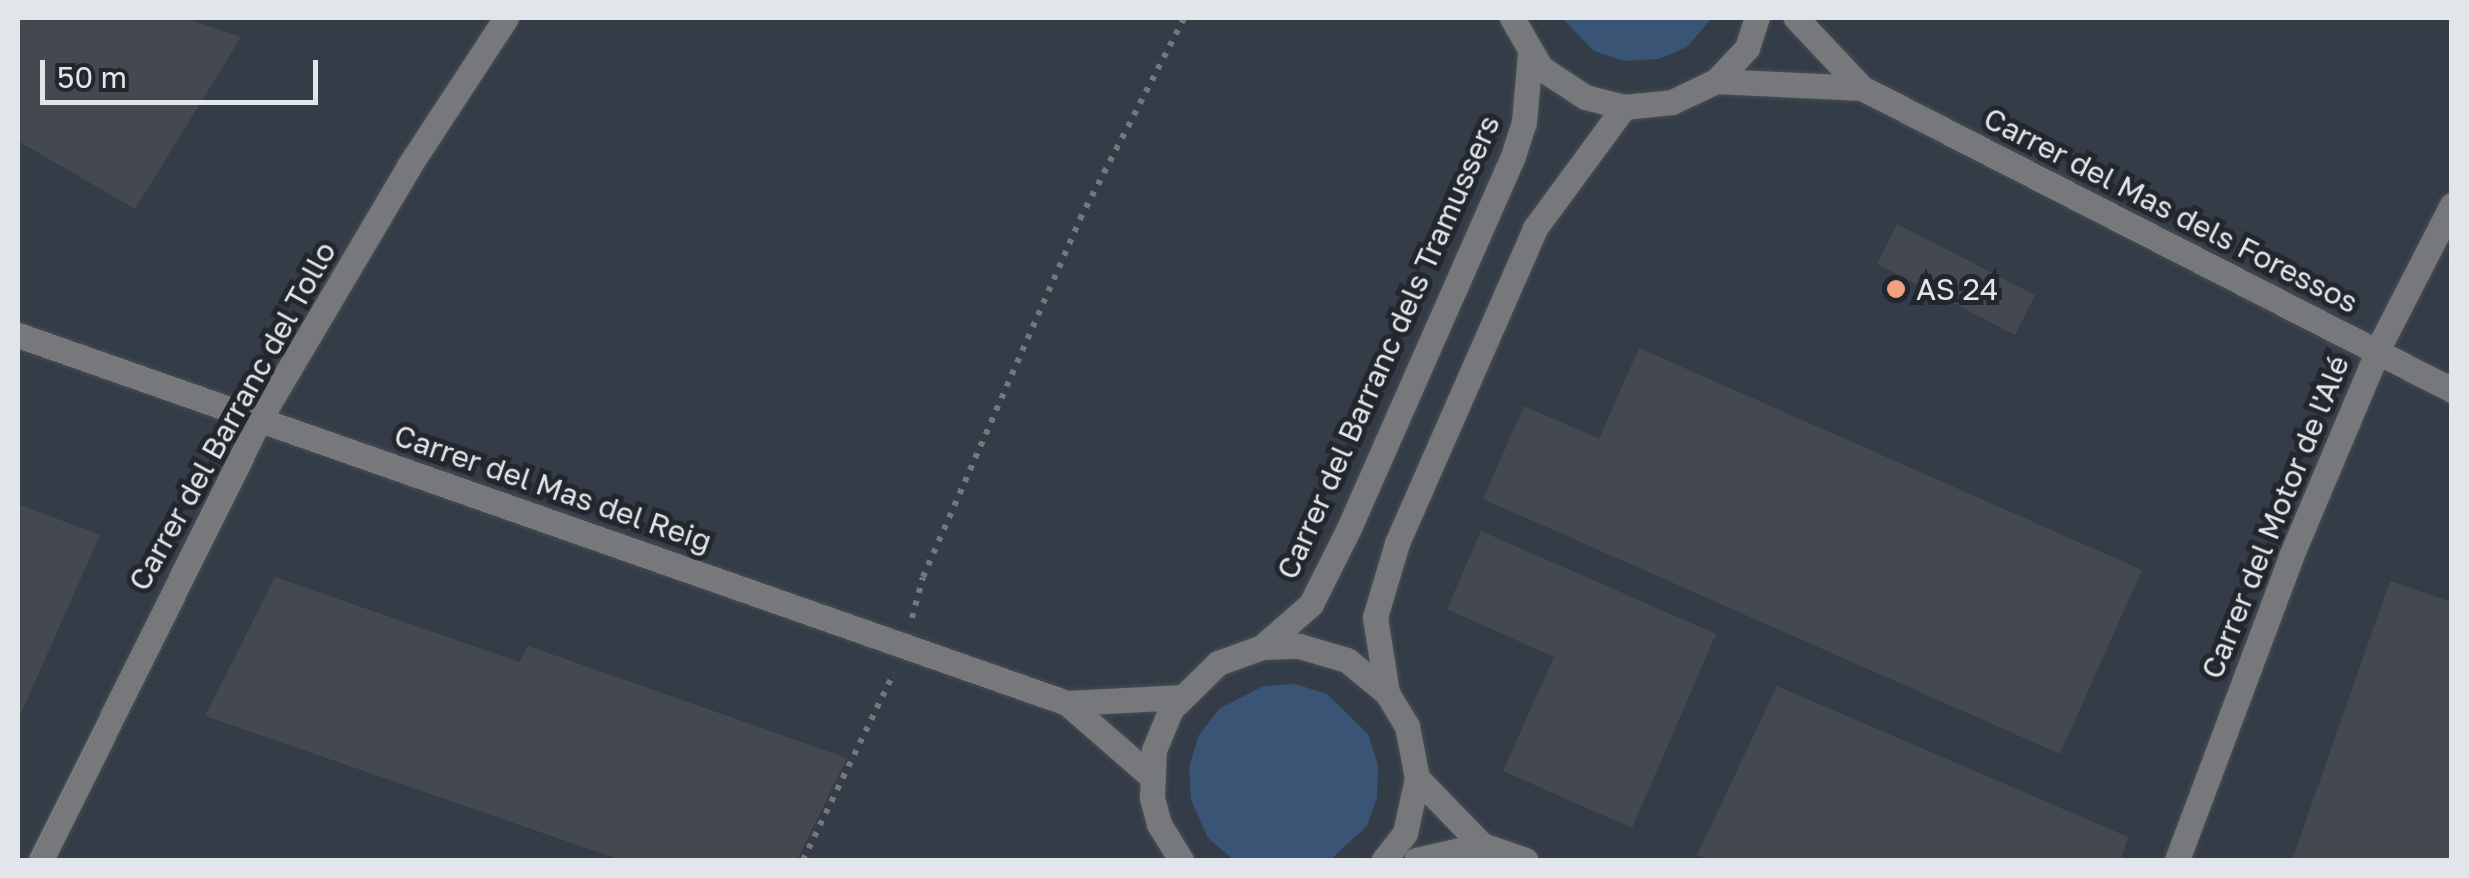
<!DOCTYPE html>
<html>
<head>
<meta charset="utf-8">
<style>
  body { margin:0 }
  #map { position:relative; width:2469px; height:878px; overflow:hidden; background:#2d3137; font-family:"Golos Text",sans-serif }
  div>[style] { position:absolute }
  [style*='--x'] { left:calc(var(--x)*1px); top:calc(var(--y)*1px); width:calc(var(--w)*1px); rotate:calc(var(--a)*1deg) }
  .built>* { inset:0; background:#333c47 }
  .green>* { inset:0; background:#3a5476 }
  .building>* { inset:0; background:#44494f }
  .path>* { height:6px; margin-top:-3px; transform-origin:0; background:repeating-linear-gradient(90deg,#74777c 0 5px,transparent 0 13px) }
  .roads { filter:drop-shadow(0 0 2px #4a4e53) drop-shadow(0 0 2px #4a4e53) }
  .minor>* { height:25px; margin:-12.5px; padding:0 12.5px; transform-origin:12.5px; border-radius:12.5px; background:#76787b }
  .dots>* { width:28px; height:28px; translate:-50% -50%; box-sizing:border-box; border:5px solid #23272d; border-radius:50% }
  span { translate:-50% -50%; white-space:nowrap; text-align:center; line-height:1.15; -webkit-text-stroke:10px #23272d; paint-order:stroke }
  .street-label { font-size:30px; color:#e2e5e9 }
  .poi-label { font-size:30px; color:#e2e5e9 }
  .left { translate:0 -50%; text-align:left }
  .frame { position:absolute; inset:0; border:20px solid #e2e5e9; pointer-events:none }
  .scale { position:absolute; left:40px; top:60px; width:278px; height:45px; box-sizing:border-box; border:5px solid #e2e5e9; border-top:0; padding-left:12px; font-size:30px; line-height:35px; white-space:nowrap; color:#e2e5e9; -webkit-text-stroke:8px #23272d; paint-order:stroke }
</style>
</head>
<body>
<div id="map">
  <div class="built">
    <i style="clip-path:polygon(18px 18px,2451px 18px,2451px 860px,18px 860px)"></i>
  </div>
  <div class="green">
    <i style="clip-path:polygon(1562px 18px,1712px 18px,1687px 47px,1659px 59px,1624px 61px,1594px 51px)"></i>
    <i style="clip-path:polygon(1295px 684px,1327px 694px,1368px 734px,1378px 765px,1377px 798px,1367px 826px,1330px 860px,1234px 860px,1208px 838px,1191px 800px,1189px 767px,1199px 735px,1219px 709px,1263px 686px)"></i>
  </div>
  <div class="building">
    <i style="clip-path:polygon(18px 18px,185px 18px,241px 37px,135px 209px,18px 141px)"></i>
    <i style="clip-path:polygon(1897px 224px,2035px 295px,2015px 335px,1877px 264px)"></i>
    <i style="clip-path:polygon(1639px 348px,2142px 570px,2060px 754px,1483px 499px,1524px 406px,1599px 439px)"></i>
    <i style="clip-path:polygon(18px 504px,100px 535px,18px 720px)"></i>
    <i style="clip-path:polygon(1481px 531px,1716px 634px,1632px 828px,1503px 771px,1554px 657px,1447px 609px)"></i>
    <i style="clip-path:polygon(275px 577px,519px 662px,528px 646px,847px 758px,797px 860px,621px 860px,205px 716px)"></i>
    <i style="clip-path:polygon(2390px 581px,2452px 602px,2452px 860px,2292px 860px)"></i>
    <i style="clip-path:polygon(1777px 686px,2128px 837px,2121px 860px,1711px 860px,1697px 855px)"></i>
  </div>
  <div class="path">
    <i style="--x:912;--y:618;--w:42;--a:-75"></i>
    <i style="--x:923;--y:577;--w:391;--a:-66.3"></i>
    <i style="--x:1080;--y:219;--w:226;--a:-62.6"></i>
    <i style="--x:803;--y:860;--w:208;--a:-64.1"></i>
  </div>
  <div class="roads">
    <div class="minor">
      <i style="--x:1512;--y:18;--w:58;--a:59.9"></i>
      <i style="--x:1541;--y:68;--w:53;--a:33.4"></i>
      <i style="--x:1585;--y:97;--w:40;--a:14.4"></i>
      <i style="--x:1624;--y:107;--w:48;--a:-5.9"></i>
      <i style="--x:1672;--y:102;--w:49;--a:-25.5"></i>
      <i style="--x:1716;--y:81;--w:45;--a:-46.8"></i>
      <i style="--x:1747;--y:48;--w:32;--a:-72"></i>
      <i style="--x:1796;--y:18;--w:96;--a:46.7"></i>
      <i style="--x:1862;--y:88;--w:663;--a:27.11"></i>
      <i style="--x:1716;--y:81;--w:146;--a:2.7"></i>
      <i style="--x:18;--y:335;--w:1112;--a:19.33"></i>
      <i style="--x:1067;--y:703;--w:116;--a:-3"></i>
      <i style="--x:1262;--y:647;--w:65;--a:-41.3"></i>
      <i style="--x:1311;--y:604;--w:85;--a:-63.4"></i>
      <i style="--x:1349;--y:528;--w:403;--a:-66.2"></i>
      <i style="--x:1512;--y:159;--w:39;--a:-72"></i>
      <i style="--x:1524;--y:122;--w:69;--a:-85"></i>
      <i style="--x:1387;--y:693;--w:77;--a:-99"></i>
      <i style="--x:1375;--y:617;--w:77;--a:-73.4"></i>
      <i style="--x:1397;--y:543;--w:344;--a:-66.3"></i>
      <i style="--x:1535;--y:228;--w:150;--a:-53.7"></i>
      <i style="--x:1067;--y:703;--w:114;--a:41.1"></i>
      <i style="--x:1417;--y:778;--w:93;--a:45.9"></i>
      <i style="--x:1482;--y:845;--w:46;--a:19.2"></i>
      <i style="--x:41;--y:860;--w:491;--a:-63.6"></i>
      <i style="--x:259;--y:420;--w:295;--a:-59.4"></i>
      <i style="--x:409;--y:166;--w:177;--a:-56.8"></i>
      <i style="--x:1181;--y:860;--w:42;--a:-121.4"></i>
      <i style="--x:1159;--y:824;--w:28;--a:-105"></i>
      <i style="--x:1152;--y:797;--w:47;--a:-87.6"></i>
      <i style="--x:1154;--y:750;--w:44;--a:-67.5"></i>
      <i style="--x:1171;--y:709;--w:66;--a:-44.4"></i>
      <i style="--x:1218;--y:663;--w:47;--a:-20"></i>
      <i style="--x:1262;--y:647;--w:37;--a:-2"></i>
      <i style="--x:1299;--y:646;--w:50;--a:16.3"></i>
      <i style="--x:1347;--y:660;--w:52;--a:39.5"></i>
      <i style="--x:1387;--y:693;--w:39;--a:59"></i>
      <i style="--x:1407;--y:726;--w:53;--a:79.1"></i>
      <i style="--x:1417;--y:778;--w:56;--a:102.3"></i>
      <i style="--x:1405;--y:833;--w:34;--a:128"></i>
      <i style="--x:1416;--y:860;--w:68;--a:-12.8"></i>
      <i style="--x:2177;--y:860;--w:325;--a:-69.4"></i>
      <i style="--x:2291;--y:556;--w:233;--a:-67.1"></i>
      <i style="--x:2382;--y:341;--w:153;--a:-62.8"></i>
    </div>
  </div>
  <div class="dots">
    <i style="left:1896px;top:289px;background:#f1a17d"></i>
  </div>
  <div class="street-label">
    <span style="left:2171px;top:210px;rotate:27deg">Carrer del Mas dels Foressos</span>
    <span style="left:1388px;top:347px;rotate:-66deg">Carrer del Barranc dels Tramussers</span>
    <span style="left:232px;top:416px;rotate:-61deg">Carrer del Barranc del Tollo</span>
    <span style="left:553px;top:488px;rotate:19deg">Carrer del Mas del Reig</span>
    <span style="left:2275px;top:517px;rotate:-68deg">Carrer del Motor de l'Alé</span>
  </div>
  <div class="poi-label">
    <span class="left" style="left:1916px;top:289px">AS 24</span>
  </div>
  <div class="frame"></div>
  <div class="scale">50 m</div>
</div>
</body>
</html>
